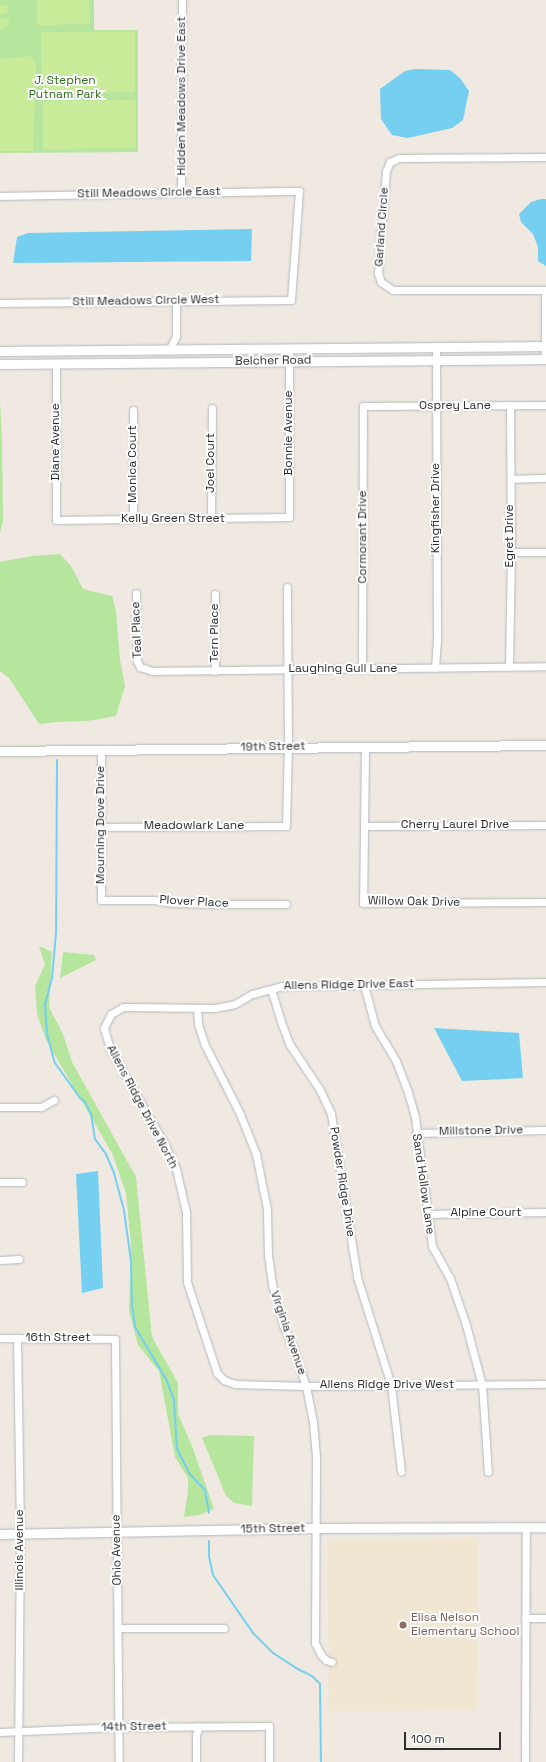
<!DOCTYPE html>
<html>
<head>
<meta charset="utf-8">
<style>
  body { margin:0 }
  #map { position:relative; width:546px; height:1762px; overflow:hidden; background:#efe9e1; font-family:"Space Grotesk",sans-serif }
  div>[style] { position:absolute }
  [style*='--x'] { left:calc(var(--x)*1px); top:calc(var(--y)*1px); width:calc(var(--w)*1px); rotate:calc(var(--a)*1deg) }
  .education>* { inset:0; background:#f0e6d1 }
  .green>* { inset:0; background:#b6e59e }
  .pitch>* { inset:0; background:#c9ec9a }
  .water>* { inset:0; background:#75cff0 }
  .stream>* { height:2px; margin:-1px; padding:0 1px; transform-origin:1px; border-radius:1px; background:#75cff0 }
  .roads { filter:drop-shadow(0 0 1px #b4b7c1) drop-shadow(0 0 1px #b4b7c1) }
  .street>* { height:7px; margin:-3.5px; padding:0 3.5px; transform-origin:3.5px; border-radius:3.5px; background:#fff }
  .secondary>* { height:9px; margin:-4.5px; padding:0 4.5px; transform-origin:4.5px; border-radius:4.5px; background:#fff }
  .dots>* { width:11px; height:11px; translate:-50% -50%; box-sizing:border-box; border:2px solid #fff; border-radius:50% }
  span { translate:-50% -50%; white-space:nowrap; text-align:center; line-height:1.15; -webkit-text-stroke:4px #fff; paint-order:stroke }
  .park-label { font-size:12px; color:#2c6e1b }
  .street-label { font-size:12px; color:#2e2e2e }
  .education-label { font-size:12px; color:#785e54 }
  .left { translate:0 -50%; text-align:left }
  .scale { position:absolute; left:404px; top:1732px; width:97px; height:18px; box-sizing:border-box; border:2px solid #2e2e2e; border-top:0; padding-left:5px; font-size:12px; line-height:14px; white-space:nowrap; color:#2e2e2e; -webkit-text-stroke:3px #fff; paint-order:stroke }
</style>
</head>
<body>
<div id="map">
  <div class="education">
    <i style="clip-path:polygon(478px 1538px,477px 1710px,329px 1711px,328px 1540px)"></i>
  </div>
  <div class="green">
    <i style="clip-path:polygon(0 0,94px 0,94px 30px,138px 30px,138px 152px,0 153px)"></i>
    <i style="clip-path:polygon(0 402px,2px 439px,3px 521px,0 532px)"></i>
    <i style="clip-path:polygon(60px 554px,71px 566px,83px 589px,112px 596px,116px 611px,120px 660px,125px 686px,116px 716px,87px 721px,57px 722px,39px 724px,9px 678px,0 671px,0 562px,32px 556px)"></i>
    <i style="clip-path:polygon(39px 946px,52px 952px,49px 1007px,63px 1034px,72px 1062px,136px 1177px,152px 1337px,178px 1383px,178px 1414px,192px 1446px,214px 1509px,199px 1515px,184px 1517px,188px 1492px,188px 1478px,175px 1457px,159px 1371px,138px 1345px,129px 1311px,131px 1244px,126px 1193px,112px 1153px,46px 1040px,37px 1014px,35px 986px,45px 965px)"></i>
    <i style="clip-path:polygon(63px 952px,94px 955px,96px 960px,60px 978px)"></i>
    <i style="clip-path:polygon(210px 1435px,254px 1436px,252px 1506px,234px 1503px,226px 1496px,202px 1438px)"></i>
  </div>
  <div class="pitch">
    <i style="clip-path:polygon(37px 0,89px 0,90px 24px,37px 25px)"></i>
    <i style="clip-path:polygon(0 4px,8px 6px,9px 12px,0 15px)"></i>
    <i style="clip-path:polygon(0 18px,9px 20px,9px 26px,0 29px)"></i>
    <i style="clip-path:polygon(41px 32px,135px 32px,135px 92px,42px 93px)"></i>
    <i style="clip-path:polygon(30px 56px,36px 63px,33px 151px,0 151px,0 59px)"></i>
    <i style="clip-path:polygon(136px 100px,136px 148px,43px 149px,43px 101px)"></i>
  </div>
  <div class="water">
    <i style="clip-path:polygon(416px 69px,450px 70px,460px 78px,469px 91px,463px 120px,452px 128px,408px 138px,392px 135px,381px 119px,380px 89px,405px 71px)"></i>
    <i style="clip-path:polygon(541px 199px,546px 199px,546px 266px,538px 261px,538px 247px,533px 234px,521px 222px,519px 214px,531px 202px)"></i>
    <i style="clip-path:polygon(252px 229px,251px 261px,13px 263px,17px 237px,28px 233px)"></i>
    <i style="clip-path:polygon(434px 1028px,519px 1033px,523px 1078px,462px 1081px)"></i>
    <i style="clip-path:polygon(98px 1171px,103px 1288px,82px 1293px,76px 1174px)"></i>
  </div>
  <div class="stream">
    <i style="--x:57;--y:760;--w:173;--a:90.3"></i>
    <i style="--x:56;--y:933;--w:45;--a:95.1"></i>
    <i style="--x:52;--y:978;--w:28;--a:105"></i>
    <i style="--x:45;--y:1005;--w:29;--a:86"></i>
    <i style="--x:47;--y:1034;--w:30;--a:75"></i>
    <i style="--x:55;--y:1063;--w:43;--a:54.5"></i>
    <i style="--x:80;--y:1098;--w:6;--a:39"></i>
    <i style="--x:85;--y:1102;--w:13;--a:63"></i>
    <i style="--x:91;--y:1114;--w:25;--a:81"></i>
    <i style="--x:95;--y:1139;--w:19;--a:54"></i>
    <i style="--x:106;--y:1154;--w:21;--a:67"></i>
    <i style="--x:114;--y:1173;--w:39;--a:75"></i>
    <i style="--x:124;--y:1211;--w:50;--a:82"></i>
    <i style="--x:131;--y:1261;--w:44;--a:88.7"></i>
    <i style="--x:132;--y:1305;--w:22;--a:82"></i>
    <i style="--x:135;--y:1327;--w:63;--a:59.3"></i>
    <i style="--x:167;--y:1381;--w:20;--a:70"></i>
    <i style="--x:174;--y:1400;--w:49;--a:86.5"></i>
    <i style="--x:177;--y:1449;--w:27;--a:63"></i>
    <i style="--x:189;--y:1473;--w:23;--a:47"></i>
    <i style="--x:205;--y:1490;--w:23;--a:80"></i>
    <i style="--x:209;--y:1541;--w:15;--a:90"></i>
    <i style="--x:209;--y:1556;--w:19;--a:78"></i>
    <i style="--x:213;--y:1575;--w:70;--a:55.4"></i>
    <i style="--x:253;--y:1633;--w:28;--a:45"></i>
    <i style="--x:273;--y:1653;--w:27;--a:33"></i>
    <i style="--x:296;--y:1668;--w:18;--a:27"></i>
    <i style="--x:312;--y:1676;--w:11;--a:45"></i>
    <i style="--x:320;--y:1684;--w:78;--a:89.3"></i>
  </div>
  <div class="roads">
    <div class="street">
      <i style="--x:546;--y:157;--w:147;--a:179.6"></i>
      <i style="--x:399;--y:158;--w:10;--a:156"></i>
      <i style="--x:390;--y:162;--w:10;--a:114"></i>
      <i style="--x:386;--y:171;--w:102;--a:94.5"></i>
      <i style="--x:378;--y:273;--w:9;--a:72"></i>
      <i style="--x:381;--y:282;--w:14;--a:34"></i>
      <i style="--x:393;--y:290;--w:153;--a:0"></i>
      <i style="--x:181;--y:193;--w:193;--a:-89.7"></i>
      <i style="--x:0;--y:196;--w:299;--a:-1"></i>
      <i style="--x:299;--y:191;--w:109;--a:94.2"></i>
      <i style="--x:291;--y:300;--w:291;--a:179.4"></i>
      <i style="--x:169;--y:350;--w:16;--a:-63"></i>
      <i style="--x:176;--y:336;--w:35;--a:-90"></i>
      <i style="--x:545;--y:359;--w:69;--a:-90"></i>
      <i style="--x:56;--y:364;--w:156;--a:90"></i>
      <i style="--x:56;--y:520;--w:233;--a:-0.7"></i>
      <i style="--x:289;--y:517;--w:168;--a:-90"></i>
      <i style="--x:133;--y:410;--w:109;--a:90"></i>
      <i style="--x:511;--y:479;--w:35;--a:-2"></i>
      <i style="--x:211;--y:519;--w:111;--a:-89.5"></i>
      <i style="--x:511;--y:552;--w:35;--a:0"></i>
      <i style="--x:136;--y:593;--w:68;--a:89.2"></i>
      <i style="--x:137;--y:661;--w:7;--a:63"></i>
      <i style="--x:140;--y:667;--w:13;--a:18"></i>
      <i style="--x:152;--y:671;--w:394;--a:-0.7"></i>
      <i style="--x:215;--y:594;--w:77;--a:90"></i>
      <i style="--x:509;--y:667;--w:115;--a:-89"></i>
      <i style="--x:511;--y:552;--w:146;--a:-90.4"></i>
      <i style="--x:435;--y:668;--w:30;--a:-86"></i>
      <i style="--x:437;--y:638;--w:291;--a:-90.2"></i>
      <i style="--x:362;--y:669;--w:263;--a:-89.8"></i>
      <i style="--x:363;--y:406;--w:183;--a:-0.3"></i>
      <i style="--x:365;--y:748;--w:155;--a:90.7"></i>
      <i style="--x:363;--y:903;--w:183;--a:-0.3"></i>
      <i style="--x:101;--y:750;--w:150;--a:90"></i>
      <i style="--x:101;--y:900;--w:53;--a:0"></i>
      <i style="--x:154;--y:900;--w:20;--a:9"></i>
      <i style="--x:174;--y:903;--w:39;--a:1"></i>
      <i style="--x:213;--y:904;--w:73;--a:0"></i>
      <i style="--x:364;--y:826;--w:182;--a:-0.3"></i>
      <i style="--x:102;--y:827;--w:184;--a:-0.3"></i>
      <i style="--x:286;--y:826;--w:80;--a:-88.6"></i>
      <i style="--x:288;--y:746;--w:159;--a:-90.4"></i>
      <i style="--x:546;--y:982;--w:264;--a:179.1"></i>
      <i style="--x:282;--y:986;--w:31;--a:165"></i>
      <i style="--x:252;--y:994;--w:20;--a:150"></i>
      <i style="--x:235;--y:1004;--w:20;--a:169"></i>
      <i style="--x:215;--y:1008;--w:92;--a:-179.4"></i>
      <i style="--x:123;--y:1007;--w:14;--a:150"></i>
      <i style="--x:111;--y:1014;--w:16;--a:117"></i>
      <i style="--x:104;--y:1028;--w:22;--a:74"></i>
      <i style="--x:110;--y:1049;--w:111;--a:60.2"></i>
      <i style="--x:165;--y:1145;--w:26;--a:65"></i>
      <i style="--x:176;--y:1169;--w:44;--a:76.9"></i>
      <i style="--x:186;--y:1212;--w:70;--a:89.2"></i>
      <i style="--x:187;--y:1282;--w:96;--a:71.8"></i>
      <i style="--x:217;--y:1373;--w:10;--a:45"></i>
      <i style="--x:224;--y:1380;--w:12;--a:20"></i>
      <i style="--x:235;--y:1384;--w:71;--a:1.6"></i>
      <i style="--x:306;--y:1386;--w:240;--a:-0.5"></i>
      <i style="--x:364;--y:985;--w:42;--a:75"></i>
      <i style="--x:375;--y:1026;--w:41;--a:59"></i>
      <i style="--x:396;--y:1061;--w:30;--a:69"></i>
      <i style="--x:407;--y:1089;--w:29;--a:74"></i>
      <i style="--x:415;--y:1117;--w:130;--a:82.5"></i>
      <i style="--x:432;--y:1246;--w:37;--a:61"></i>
      <i style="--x:450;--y:1278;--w:50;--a:71.2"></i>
      <i style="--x:466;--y:1325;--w:62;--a:75.1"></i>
      <i style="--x:482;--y:1385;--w:87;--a:86.1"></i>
      <i style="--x:271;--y:989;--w:34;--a:73"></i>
      <i style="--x:281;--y:1022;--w:25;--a:69"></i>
      <i style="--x:290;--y:1045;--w:54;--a:56.3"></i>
      <i style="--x:320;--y:1090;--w:26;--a:65"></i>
      <i style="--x:331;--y:1114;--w:165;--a:80.9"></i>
      <i style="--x:357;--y:1277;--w:113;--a:72.5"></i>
      <i style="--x:391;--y:1385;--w:87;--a:83.4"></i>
      <i style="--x:197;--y:1008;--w:16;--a:86"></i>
      <i style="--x:198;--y:1024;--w:22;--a:72"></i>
      <i style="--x:205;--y:1045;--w:77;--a:63.1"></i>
      <i style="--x:240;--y:1114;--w:43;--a:68.2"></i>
      <i style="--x:256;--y:1154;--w:56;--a:78.7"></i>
      <i style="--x:267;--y:1209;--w:46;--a:88.8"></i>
      <i style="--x:268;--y:1255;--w:29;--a:82"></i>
      <i style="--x:272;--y:1284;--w:42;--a:75"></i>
      <i style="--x:283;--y:1325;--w:27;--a:66"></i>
      <i style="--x:294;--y:1350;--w:38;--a:72"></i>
      <i style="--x:306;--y:1386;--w:37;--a:79"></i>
      <i style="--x:313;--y:1422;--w:34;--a:85"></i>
      <i style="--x:316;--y:1456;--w:187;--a:90.3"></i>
      <i style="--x:315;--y:1643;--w:13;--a:63"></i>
      <i style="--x:321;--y:1655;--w:7;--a:45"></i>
      <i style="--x:326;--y:1660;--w:6;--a:18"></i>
      <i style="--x:0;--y:1107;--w:41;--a:0"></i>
      <i style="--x:41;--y:1107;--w:15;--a:-28"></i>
      <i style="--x:416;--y:1133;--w:130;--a:-1.3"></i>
      <i style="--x:0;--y:1182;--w:22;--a:0"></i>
      <i style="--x:426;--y:1214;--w:120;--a:-1"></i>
      <i style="--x:0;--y:1260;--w:19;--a:-3"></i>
      <i style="--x:0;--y:1338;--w:115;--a:0.5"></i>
      <i style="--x:115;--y:1339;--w:423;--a:89.5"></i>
      <i style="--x:17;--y:1338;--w:196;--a:89.1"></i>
      <i style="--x:20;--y:1534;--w:228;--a:90.5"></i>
      <i style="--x:525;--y:1618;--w:21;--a:0"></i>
      <i style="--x:118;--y:1628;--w:106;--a:0"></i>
      <i style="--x:0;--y:1732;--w:118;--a:-2.4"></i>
      <i style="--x:118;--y:1727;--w:151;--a:-0.4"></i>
      <i style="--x:269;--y:1726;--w:36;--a:90"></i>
      <i style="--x:196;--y:1762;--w:27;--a:-90"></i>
      <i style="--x:196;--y:1735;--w:9;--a:-72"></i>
      <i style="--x:525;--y:1762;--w:235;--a:-89.8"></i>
    </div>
    <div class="secondary">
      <i style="--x:0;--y:351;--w:546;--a:-0.52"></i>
      <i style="--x:0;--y:364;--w:546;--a:-0.52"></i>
      <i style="--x:0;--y:751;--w:546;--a:-0.63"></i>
      <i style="--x:0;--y:1534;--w:316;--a:-1.1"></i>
      <i style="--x:316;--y:1528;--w:230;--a:-0.2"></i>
    </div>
  </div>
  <div class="dots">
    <i style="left:403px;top:1625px;background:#8d6e63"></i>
  </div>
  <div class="park-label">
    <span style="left:65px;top:88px">J. Stephen<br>Putnam Park</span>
  </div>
  <div class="street-label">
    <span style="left:182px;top:96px;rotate:-90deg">Hidden Meadows Drive East</span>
    <span style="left:149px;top:193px;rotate:-1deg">Still Meadows Circle East</span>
    <span style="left:382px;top:227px;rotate:-86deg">Garland Circle</span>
    <span style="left:146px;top:301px;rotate:-1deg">Still Meadows Circle West</span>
    <span style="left:273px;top:361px;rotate:-1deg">Belcher Road</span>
    <span style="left:455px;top:406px">Osprey Lane</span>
    <span style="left:289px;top:433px;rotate:-90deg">Bonnie Avenue</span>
    <span style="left:56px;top:442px;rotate:-90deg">Diane Avenue</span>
    <span style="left:211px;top:463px;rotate:-90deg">Joel Court</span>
    <span style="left:133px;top:464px;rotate:-90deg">Monica Court</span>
    <span style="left:436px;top:508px;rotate:-90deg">Kingfisher Drive</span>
    <span style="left:173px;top:519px">Kelly Green Street</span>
    <span style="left:510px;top:536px;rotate:-90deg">Egret Drive</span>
    <span style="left:363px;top:537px;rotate:-90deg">Cormorant Drive</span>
    <span style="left:137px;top:630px;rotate:-92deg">Teal Place</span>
    <span style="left:215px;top:633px;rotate:-90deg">Tern Place</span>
    <span style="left:343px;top:669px">Laughing Gull Lane</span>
    <span style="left:273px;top:747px;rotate:-1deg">19th Street</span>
    <span style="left:101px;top:825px;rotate:-90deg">Mourning Dove Drive</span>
    <span style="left:455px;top:825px">Cherry Laurel Drive</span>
    <span style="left:194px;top:826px">Meadowlark Lane</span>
    <span style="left:194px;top:902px;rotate:3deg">Plover Place</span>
    <span style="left:414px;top:902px;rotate:1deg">Willow Oak Drive</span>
    <span style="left:349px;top:985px;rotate:-1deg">Allens Ridge Drive East</span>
    <span style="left:142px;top:1107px;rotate:62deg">Allens Ridge Drive North</span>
    <span style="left:481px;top:1131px;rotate:-1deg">Millstone Drive</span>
    <span style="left:342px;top:1182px;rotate:81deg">Powder Ridge Drive</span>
    <span style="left:423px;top:1184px;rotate:82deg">Sand Hollow Lane</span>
    <span style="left:486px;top:1213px">Alpine Court</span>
    <span style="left:288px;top:1333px;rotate:71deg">Virginia Avenue</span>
    <span style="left:58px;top:1338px">16th Street</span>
    <span style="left:387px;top:1385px">Allens Ridge Drive West</span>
    <span style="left:273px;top:1529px;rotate:-1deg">15th Street</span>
    <span style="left:20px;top:1550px;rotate:-90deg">Illinois Avenue</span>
    <span style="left:117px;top:1550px;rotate:-91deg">Ohio Avenue</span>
    <span style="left:134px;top:1727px;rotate:-1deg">14th Street</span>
  </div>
  <div class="education-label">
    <span class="left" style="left:411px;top:1625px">Elisa Nelson<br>Elementary School</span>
  </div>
  <div class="scale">100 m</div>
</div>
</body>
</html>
